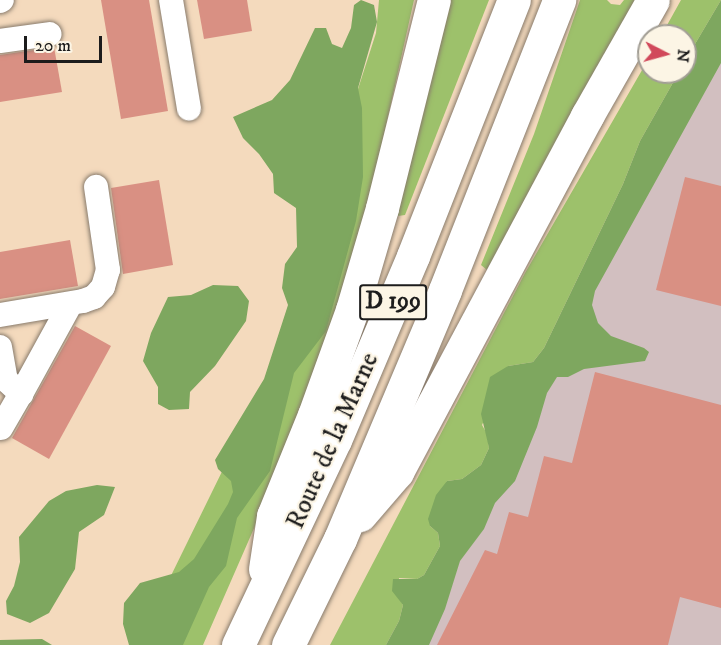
<!DOCTYPE html>
<html>
<head>
<meta charset="utf-8">
<style>
  body { margin:0 }
  #map { position:relative; width:721px; height:645px; overflow:hidden; background:#f4dabd; font-family:"IM FELL DW Pica",serif }
  div>[style] { position:absolute }
  [style*='--x'] { left:calc(var(--x)*1px); top:calc(var(--y)*1px); width:calc(var(--w)*1px); rotate:calc(var(--a)*1deg) }
  .industrial>* { inset:0; background:#d2bfc0 }
  .green>* { inset:0; background:#9dc16b }
  .forest>* { inset:0; background:#7ea75f }
  .building>* { inset:0; background:#d99083 }
  .roads { filter:drop-shadow(0 0 2px #887b6c) drop-shadow(0 0 2px #887b6c) }
  .minor>* { height:24px; margin:-12px; padding:0 12px; transform-origin:12px; border-radius:12px; background:#fff }
  .trunk>* { height:33px; margin:-16.5px; padding:0 16.5px; transform-origin:16.5px; border-radius:16.5px; background:#fff }
  span { translate:-50% -50%; white-space:nowrap; text-align:center; line-height:1.15; -webkit-text-stroke:4.5px #fcf5e5; paint-order:stroke }
  .shield-label span { padding:2px 4px; background:#fcf5e5; border:2px solid; border-radius:4px; -webkit-text-stroke-width:0 }
  .shield-label { font-size:24px; color:#1c1c1c; font-weight:700 }
  .street-label { font-size:26px; color:#1c1c1c }
  .north { position:absolute; left:637px; top:24px; width:60px; height:60px; box-sizing:border-box; background:#fcf5e5; border:2px solid #a29e95; border-radius:50%; rotate:96deg; font-size:16px; font-weight:700; line-height:24px; text-align:center; color:#1c1c1c }
  .north::after { content:''; display:block; margin:auto; width:21px; height:27px; background:#d1495b; clip-path:polygon(50% 0,100% 100%,50% 72%,0 100%) }
  .scale { position:absolute; left:24px; top:36px; width:78px; height:27px; box-sizing:border-box; border:3px solid #1c1c1c; border-top:0; padding-left:8px; font-size:18px; line-height:21px; white-space:nowrap; color:#1c1c1c; -webkit-text-stroke:4px #fcf5e5; paint-order:stroke }
</style>
</head>
<body>
<div id="map">
  <div class="industrial">
    <i style="clip-path:polygon(721px 35px,721px 645px,386px 645px)"></i>
  </div>
  <div class="green">
    <i style="clip-path:polygon(379px 0,414px 0,365px 220px,345px 291px,286px 455px,203px 645px,137px 645px,260px 394px,376px 33px)"></i>
    <i style="clip-path:polygon(451px 0,489px 0,405px 215px,398px 216px,394px 214px)"></i>
    <i style="clip-path:polygon(580px 0,607px 0,611px 4px,620px 5px,624px 0,644px 0,487px 270px,481px 265px,534px 134px)"></i>
    <i style="clip-path:polygon(681px 0,721px 0,685px 61px,685px 36px,661px 36px)"></i>
    <i style="clip-path:polygon(649px 58px,649px 72px,679px 72px,640px 141px,623px 184px,544px 348px,533px 362px,508px 366px,482px 425px,487px 434px,489px 448px,481px 465px,462px 479px,447px 481px,430px 526px,438px 533px,440px 546px,424px 575px,417px 579px,399px 578px,398px 596px,403px 605px,399px 621px,386px 645px,330px 645px,525px 273px)"></i>
  </div>
  <div class="forest">
    <i style="clip-path:polygon(361px 0,374px 5px,377px 22px,358px 88px,362px 108px,363px 177px,356px 221px,326px 331px,294px 373px,270px 471px,237px 518px,226px 566px,209px 587px,183px 645px,129px 645px,123px 624px,124px 603px,140px 583px,179px 572px,194px 559px,228px 504px,233px 492px,231px 481px,218px 469px,215px 460px,264px 379px,288px 305px,282px 288px,285px 264px,297px 247px,296px 208px,274px 193px,273px 174px,259px 154px,243px 138px,233px 117px,272px 100px,290px 80px,315px 28px,326px 28px,332px 44px,342px 48px,351px 28px,354px 5px)"></i>
    <i style="clip-path:polygon(721px 0,721px 63px,595px 291px,592px 305px,598px 323px,611px 336px,644px 348px,649px 352px,645px 361px,584px 369px,568px 377px,557px 377px,547px 393px,537px 427px,515px 481px,495px 503px,484px 529px,460px 561px,445px 609px,429px 645px,386px 645px,399px 621px,403px 605px,392px 591px,393px 579px,417px 579px,424px 575px,440px 546px,438px 533px,430px 526px,428px 519px,436px 495px,447px 481px,462px 479px,481px 465px,489px 448px,481px 414px,490px 377px,508px 366px,533px 362px,544px 348px,623px 184px,640px 141px,679px 72px,685px 72px,685px 61px)"></i>
    <i style="clip-path:polygon(213px 285px,238px 286px,249px 301px,246px 321px,215px 366px,190px 392px,189px 409px,169px 410px,158px 404px,158px 387px,143px 361px,151px 333px,168px 297px,191px 295px)"></i>
    <i style="clip-path:polygon(97px 485px,115px 487px,104px 515px,79px 532px,75px 569px,49px 613px,30px 623px,7px 614px,6px 601px,14px 586px,20px 562px,19px 537px,49px 501px,66px 491px)"></i>
    <i style="clip-path:polygon(42px 639px,52px 645px,0 645px,0 640px)"></i>
  </div>
  <div class="building">
    <i style="clip-path:polygon(101px 0,149px 0,168px 111px,121px 119px)"></i>
    <i style="clip-path:polygon(197px 0,247px 0,252px 31px,204px 39px)"></i>
    <i style="clip-path:polygon(54px 47px,62px 92px,0 102px,0 55px)"></i>
    <i style="clip-path:polygon(685px 177px,721px 186px,721px 306px,656px 290px)"></i>
    <i style="clip-path:polygon(159px 180px,173px 265px,123px 274px,111px 188px)"></i>
    <i style="clip-path:polygon(70px 240px,78px 286px,0 299px,0 252px)"></i>
    <i style="clip-path:polygon(75px 326px,111px 346px,49px 459px,12px 438px)"></i>
    <i style="clip-path:polygon(595px 372px,721px 405px,721px 608px,680px 597px,668px 645px,437px 645px,485px 550px,497px 554px,509px 512px,528px 517px,544px 456px,572px 463px)"></i>
  </div>
  <div class="roads">
    <div class="minor">
      <i style="--x:171;--y:0;--w:110;--a:80.6"></i>
      <i style="--x:0;--y:1;--w:2;--a:-27"></i>
      <i style="--x:0;--y:41;--w:50;--a:-8"></i>
      <i style="--x:0;--y:315;--w:84;--a:-9.6"></i>
      <i style="--x:83;--y:301;--w:12;--a:-20"></i>
      <i style="--x:94;--y:297;--w:13;--a:-48"></i>
      <i style="--x:103;--y:287;--w:18;--a:-74"></i>
      <i style="--x:108;--y:270;--w:84;--a:-98.2"></i>
      <i style="--x:0;--y:347;--w:34;--a:80"></i>
      <i style="--x:6;--y:380;--w:21;--a:43"></i>
      <i style="--x:21;--y:394;--w:102;--a:-61.2"></i>
      <i style="--x:1;--y:428;--w:39;--a:-60"></i>
    </div>
    <div class="trunk">
      <i style="--x:360;--y:515;--w:57;--a:-49.3"></i>
      <i style="--x:397;--y:472;--w:404;--a:-61.9"></i>
      <i style="--x:587;--y:116;--w:133;--a:-60.4"></i>
      <i style="--x:265;--y:569;--w:54;--a:-81.4"></i>
      <i style="--x:273;--y:516;--w:109;--a:-67.9"></i>
      <i style="--x:314;--y:415;--w:112;--a:-70.1"></i>
      <i style="--x:352;--y:310;--w:106;--a:-73.6"></i>
      <i style="--x:382;--y:208;--w:214;--a:-76"></i>
      <i style="--x:238;--y:645;--w:227;--a:-64.7"></i>
      <i style="--x:335;--y:440;--w:200;--a:-67"></i>
      <i style="--x:413;--y:256;--w:275;--a:-68.5"></i>
      <i style="--x:288;--y:645;--w:118;--a:-63.9"></i>
      <i style="--x:340;--y:539;--w:270;--a:-67.1"></i>
      <i style="--x:445;--y:290;--w:312;--a:-68.5"></i>
    </div>
  </div>
  <div class="shield-label">
    <span style="left:393px;top:302px">D 199</span>
  </div>
  <div class="street-label">
    <span style="left:333px;top:441px;rotate:-66deg">Route de la Marne</span>
  </div>
  <div class="north">N</div>
  <div class="scale">20 m</div>
</div>
</body>
</html>
